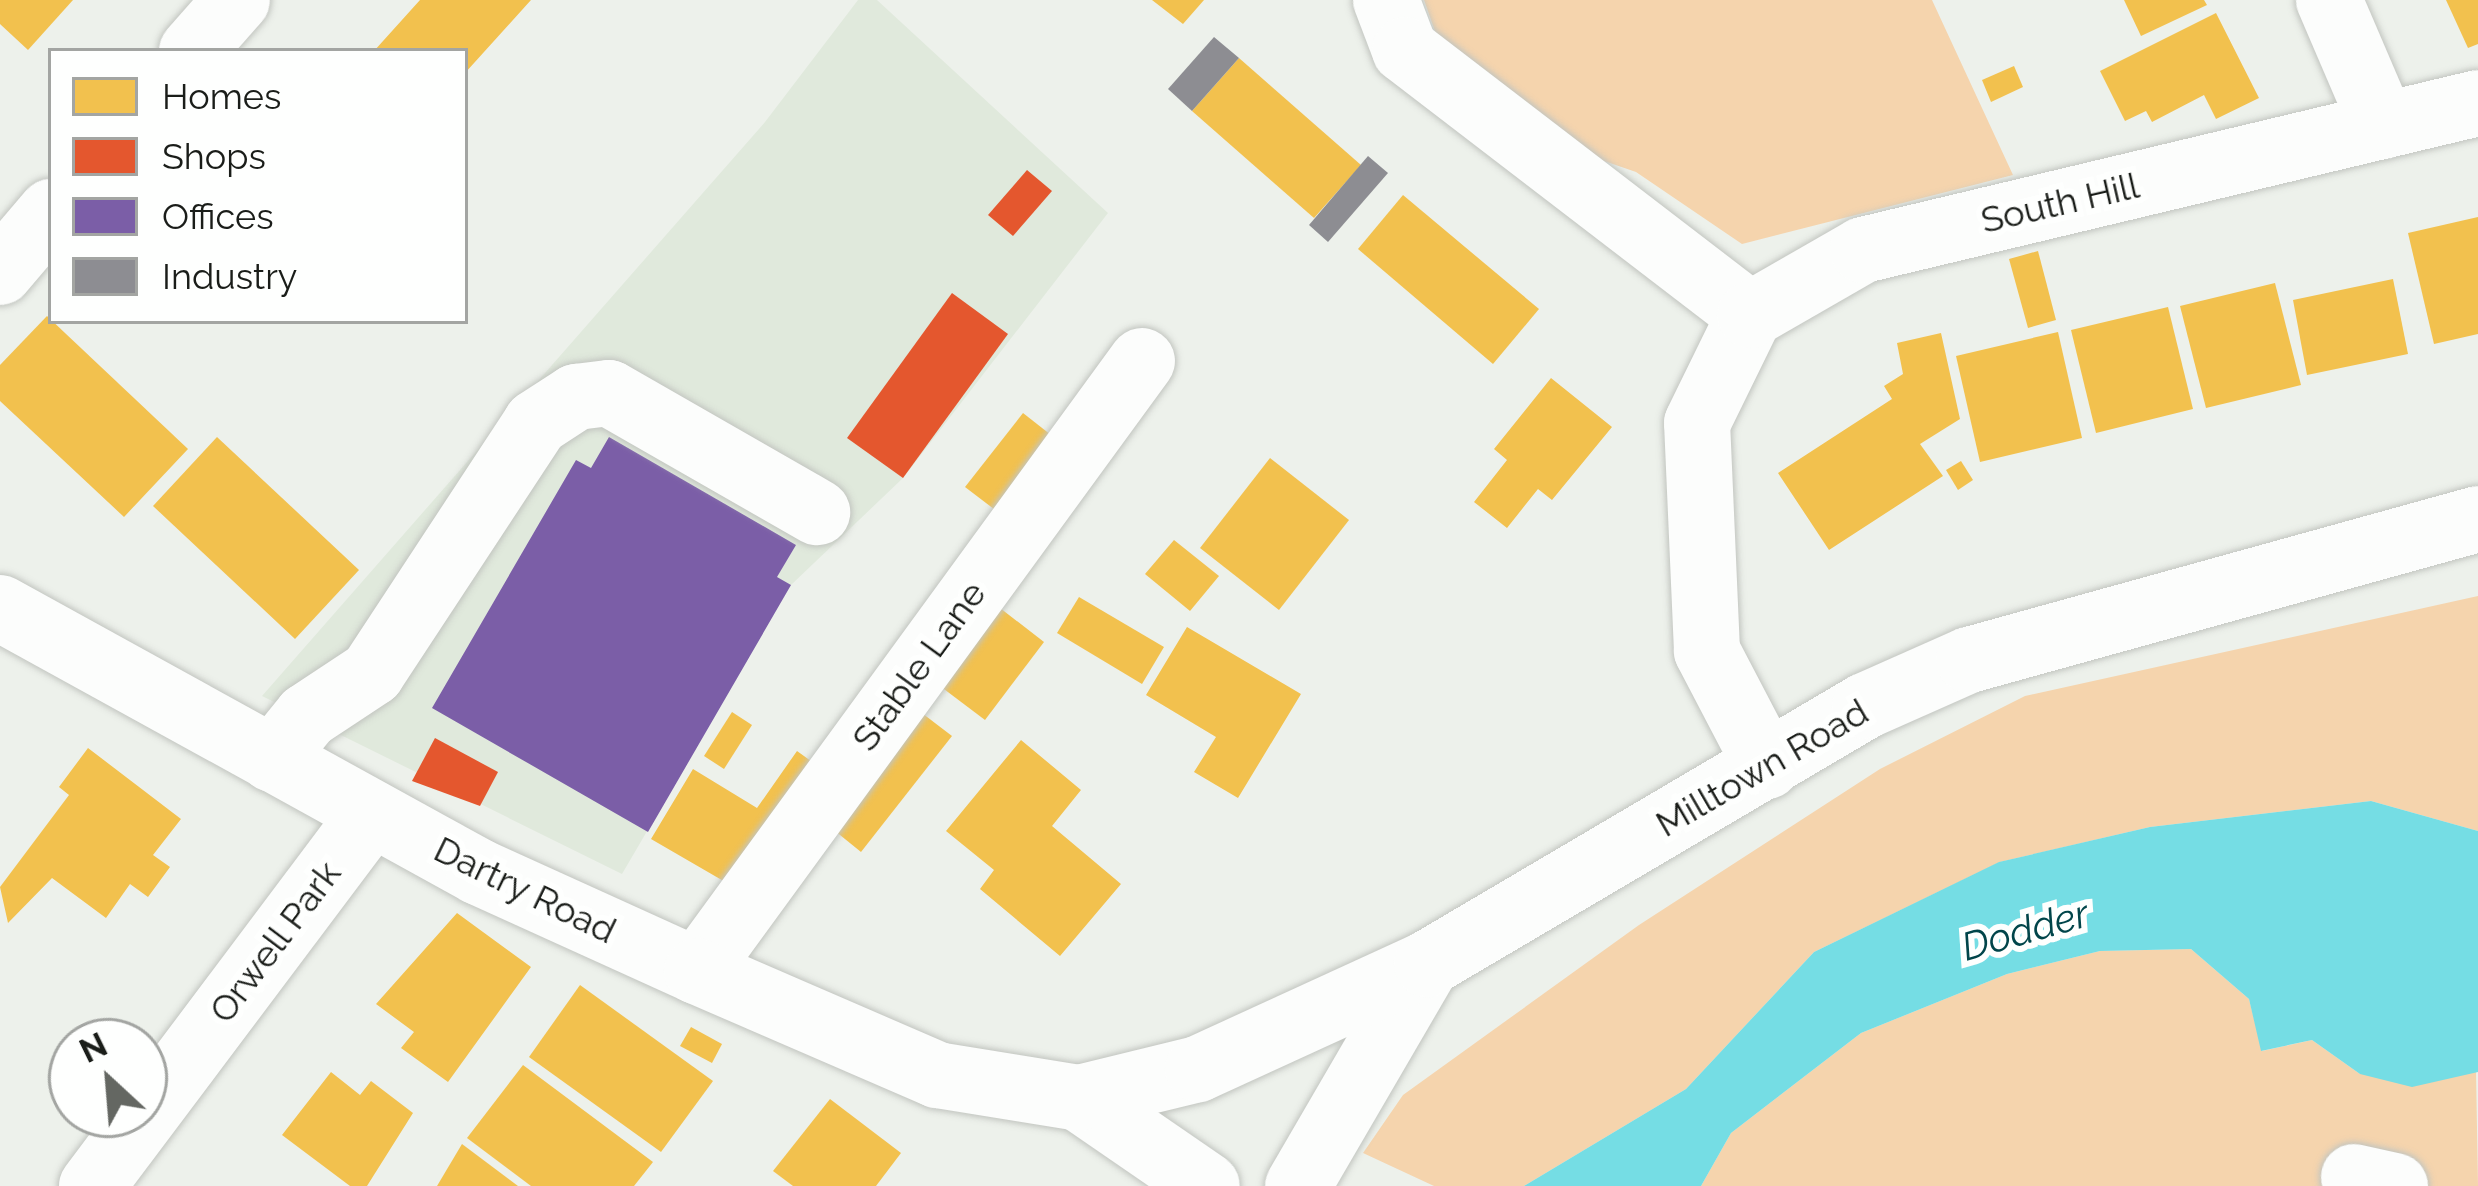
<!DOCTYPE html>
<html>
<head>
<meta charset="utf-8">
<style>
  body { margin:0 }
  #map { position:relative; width:2478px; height:1186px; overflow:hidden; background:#edf1eb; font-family:Raleway,sans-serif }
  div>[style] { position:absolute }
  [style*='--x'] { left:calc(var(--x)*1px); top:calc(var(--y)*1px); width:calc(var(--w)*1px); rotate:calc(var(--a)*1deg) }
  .built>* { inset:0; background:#e0e9dc }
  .green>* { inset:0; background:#f5d4ad }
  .water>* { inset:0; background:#75dde4 }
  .homes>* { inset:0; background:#f2c14e }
  .shops>* { inset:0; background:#e4572e }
  .offices>* { inset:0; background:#7b5ea7 }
  .industry>* { inset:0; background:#8d8d92 }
  .roads { filter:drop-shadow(0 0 3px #c2c5c0) drop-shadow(0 0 3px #c2c5c0) }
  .minor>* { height:66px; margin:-33px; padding:0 33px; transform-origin:33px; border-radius:33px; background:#fcfdfc }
  .major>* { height:66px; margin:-33px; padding:0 33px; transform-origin:33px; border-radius:33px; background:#fcfdfc }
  span { translate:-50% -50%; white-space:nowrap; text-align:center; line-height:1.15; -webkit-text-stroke:12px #fefffe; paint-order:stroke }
  .street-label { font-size:36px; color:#1a1d19 }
  .water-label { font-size:39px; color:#01454a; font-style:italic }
  .legend { position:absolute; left:48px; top:48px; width:420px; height:276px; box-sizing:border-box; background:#fefffe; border:3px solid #a3a5a2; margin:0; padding:15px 21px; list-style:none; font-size:36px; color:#1a1d19 }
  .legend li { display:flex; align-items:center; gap:24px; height:60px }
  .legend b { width:60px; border:3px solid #a3a5a2 }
  .north { position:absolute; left:48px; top:1018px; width:120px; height:120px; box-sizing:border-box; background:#fefffe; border:3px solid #a3a5a2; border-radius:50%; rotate:334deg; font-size:33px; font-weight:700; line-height:48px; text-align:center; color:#1a1d19 }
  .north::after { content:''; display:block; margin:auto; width:42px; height:54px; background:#646762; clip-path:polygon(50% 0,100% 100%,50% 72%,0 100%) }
</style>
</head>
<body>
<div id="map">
  <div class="built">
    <i style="clip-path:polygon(858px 0,877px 0,1108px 213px,903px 478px,791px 585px,622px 874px,262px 696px,765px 122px)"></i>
  </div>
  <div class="green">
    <i style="clip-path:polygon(1424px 0,1932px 0,2013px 175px,1742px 244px,1636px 172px,1575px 151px,1437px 37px)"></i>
    <i style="clip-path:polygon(2478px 596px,2478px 831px,2371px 801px,2150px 827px,2000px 862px,1814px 952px,1686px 1089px,1524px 1186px,1434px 1186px,1363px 1153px,1403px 1095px,1639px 925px,1880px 769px,2025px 696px)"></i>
    <i style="clip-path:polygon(2191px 949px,2249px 999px,2262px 1051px,2312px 1040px,2360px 1074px,2476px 1070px,2478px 1186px,1701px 1186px,1731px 1133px,1861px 1033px,2007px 974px,2100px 951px)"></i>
  </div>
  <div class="water">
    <i style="clip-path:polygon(2371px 801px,2478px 831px,2478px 1072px,2412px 1087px,2360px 1074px,2312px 1040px,2261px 1051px,2249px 999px,2191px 949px,2100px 951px,2007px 974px,1861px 1033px,1731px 1133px,1701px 1186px,1524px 1186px,1686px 1089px,1814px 952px,1999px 862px,2150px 827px)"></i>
  </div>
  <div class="homes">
    <i style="clip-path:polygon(0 0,73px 0,28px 50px,0 24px)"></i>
    <i style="clip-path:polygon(420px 0,531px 0,465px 73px,465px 51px,374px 51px)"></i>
    <i style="clip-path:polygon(1152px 0,1204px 0,1183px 24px)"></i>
    <i style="clip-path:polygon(2124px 0,2204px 0,2207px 5px,2141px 36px)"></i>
    <i style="clip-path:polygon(2446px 0,2478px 0,2478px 44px,2468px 48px)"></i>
    <i style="clip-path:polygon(2216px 13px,2259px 98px,2216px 119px,2204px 95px,2152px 122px,2146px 111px,2125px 121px,2100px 71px)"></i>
    <i style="clip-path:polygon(1239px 58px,1361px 165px,1314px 218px,1192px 111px)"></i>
    <i style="clip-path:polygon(2014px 66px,2023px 87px,1991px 102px,1982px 80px)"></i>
    <i style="clip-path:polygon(1403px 195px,1539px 309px,1493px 364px,1358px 249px)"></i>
    <i style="clip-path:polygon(2478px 217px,2478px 334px,2434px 344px,2408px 233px)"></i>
    <i style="clip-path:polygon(2038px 251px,2056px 320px,2028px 328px,2009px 259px)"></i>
    <i style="clip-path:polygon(2393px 279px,2408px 354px,2307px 375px,2293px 300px)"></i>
    <i style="clip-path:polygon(2275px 283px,2301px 385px,2206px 408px,2180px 306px)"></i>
    <i style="clip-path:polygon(2168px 307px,2193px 409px,2096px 433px,2071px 330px)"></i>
    <i style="clip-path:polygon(47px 316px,188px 449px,124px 517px,0 401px,0 365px)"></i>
    <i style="clip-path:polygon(2058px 332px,2082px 438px,1980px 462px,1956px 356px)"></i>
    <i style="clip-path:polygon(1941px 333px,1960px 419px,1920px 444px,1943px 476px,1829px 550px,1778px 473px,1892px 399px,1884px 386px,1903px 374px,1897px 343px)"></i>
    <i style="clip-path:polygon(1551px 378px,1612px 427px,1552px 500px,1538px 489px,1507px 528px,1474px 502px,1507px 460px,1494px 449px)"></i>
    <i style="clip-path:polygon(1023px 413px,1065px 446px,1007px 519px,965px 487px)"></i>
    <i style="clip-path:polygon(217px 437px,359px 570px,295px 639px,153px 506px)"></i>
    <i style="clip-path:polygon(1270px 458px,1349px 520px,1279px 610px,1200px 548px)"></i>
    <i style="clip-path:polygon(1961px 461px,1973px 480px,1958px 490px,1946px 470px)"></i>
    <i style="clip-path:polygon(1174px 540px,1219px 576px,1190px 611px,1145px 574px)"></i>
    <i style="clip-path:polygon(1079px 597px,1164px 647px,1142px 684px,1057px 633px)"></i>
    <i style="clip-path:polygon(991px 601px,1044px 642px,985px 720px,932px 680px)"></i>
    <i style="clip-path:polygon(1187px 627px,1301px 694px,1238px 798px,1194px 772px,1216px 737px,1146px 695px)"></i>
    <i style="clip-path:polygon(914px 707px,952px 736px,861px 852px,824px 822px)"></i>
    <i style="clip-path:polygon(732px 712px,752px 725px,724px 769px,704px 756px)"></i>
    <i style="clip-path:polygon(1021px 740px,1081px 790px,1052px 826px,1121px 884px,1060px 956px,980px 889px,994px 870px,946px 831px)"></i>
    <i style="clip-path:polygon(88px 748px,181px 819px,153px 855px,170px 867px,148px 897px,130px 884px,106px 918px,52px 878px,8px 923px,0 887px,69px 795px,59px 787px)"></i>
    <i style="clip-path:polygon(797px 751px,822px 769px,739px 890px,651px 839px,693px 769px,757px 808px)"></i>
    <i style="clip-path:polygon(457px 913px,531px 967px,448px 1082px,401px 1048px,414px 1032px,376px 1004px)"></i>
    <i style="clip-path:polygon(580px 985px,713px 1081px,661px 1152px,529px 1057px)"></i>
    <i style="clip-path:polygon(691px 1027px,722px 1044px,712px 1063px,680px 1046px)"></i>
    <i style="clip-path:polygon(523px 1065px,653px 1162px,634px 1186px,531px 1186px,467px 1138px)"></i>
    <i style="clip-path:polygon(331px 1072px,360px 1095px,371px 1081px,413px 1113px,367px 1186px,350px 1186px,282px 1135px)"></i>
    <i style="clip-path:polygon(830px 1099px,901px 1153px,876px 1186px,793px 1186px,773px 1171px)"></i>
    <i style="clip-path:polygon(462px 1144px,518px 1186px,437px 1186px)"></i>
  </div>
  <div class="shops">
    <i style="clip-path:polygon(1027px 170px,1052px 191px,1013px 236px,988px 215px)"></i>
    <i style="clip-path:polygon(952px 293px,1008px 334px,903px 478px,847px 438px)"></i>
    <i style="clip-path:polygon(435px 738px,498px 772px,480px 806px,412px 781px)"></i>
  </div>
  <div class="offices">
    <i style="clip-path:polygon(609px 437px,796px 545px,777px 577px,791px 585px,648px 832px,432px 708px,576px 460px,591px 468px)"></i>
  </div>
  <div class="industry">
    <i style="clip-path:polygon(1214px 37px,1239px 58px,1192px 111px,1168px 89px)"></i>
    <i style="clip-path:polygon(1368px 156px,1388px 173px,1328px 242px,1309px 225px)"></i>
  </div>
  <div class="roads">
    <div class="minor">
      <i style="--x:1386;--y:0;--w:53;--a:69.2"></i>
      <i style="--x:1405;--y:50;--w:435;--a:37.5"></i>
      <i style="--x:2329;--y:0;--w:137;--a:66.8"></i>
      <i style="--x:192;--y:51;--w:68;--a:-48.6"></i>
      <i style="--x:0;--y:272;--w:79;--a:-49.6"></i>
      <i style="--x:272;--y:759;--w:55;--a:-50.9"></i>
      <i style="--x:307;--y:716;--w:78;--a:-33.5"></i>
      <i style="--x:372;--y:673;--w:299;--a:-56.7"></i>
      <i style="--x:536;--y:423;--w:48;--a:-33"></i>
      <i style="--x:576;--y:397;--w:33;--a:-7"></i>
      <i style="--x:609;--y:393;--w:240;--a:29.8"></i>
      <i style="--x:1767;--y:766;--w:130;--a:-117.6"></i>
      <i style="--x:1707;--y:651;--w:228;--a:-92.5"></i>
      <i style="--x:1697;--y:423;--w:120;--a:-63.9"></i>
      <i style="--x:1750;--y:315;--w:130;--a:-29.9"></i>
      <i style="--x:1863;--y:250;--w:632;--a:-13.44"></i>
      <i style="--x:697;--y:971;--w:755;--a:-53.89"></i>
      <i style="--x:1079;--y:1098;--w:155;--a:34.5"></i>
      <i style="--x:2354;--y:1177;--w:42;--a:12.4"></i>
      <i style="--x:92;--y:1186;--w:466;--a:-53.1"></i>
      <i style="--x:1298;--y:1186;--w:257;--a:-59.8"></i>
    </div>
    <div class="major">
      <i style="--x:0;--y:608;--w:547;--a:28.86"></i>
      <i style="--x:479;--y:872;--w:239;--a:24.4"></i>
      <i style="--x:697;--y:971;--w:262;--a:23.4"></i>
      <i style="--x:937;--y:1075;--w:144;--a:9.2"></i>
      <i style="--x:1079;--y:1098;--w:122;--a:-13.7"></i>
      <i style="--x:1198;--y:1069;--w:252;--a:-24.6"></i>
      <i style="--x:1427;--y:964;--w:508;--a:-30.5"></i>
      <i style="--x:1865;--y:706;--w:114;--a:-23.9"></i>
      <i style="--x:1969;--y:660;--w:528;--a:-15.48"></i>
    </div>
  </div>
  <div class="street-label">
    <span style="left:2060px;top:203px;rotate:-13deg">South Hill</span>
    <span style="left:919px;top:666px;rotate:-54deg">Stable Lane</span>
    <span style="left:1762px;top:768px;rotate:-30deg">Milltown Road</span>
    <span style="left:525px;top:890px;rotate:26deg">Dartry Road</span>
    <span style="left:275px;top:942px;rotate:-53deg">Orwell Park</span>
  </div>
  <div class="water-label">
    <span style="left:2025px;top:930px;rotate:-16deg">Dodder</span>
  </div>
  <ul class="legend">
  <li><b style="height:33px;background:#f2c14e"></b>Homes</li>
  <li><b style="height:33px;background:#e4572e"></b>Shops</li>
  <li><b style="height:33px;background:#7b5ea7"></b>Offices</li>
  <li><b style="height:33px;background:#8d8d92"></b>Industry</li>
  </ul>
  <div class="north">N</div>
</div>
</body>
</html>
